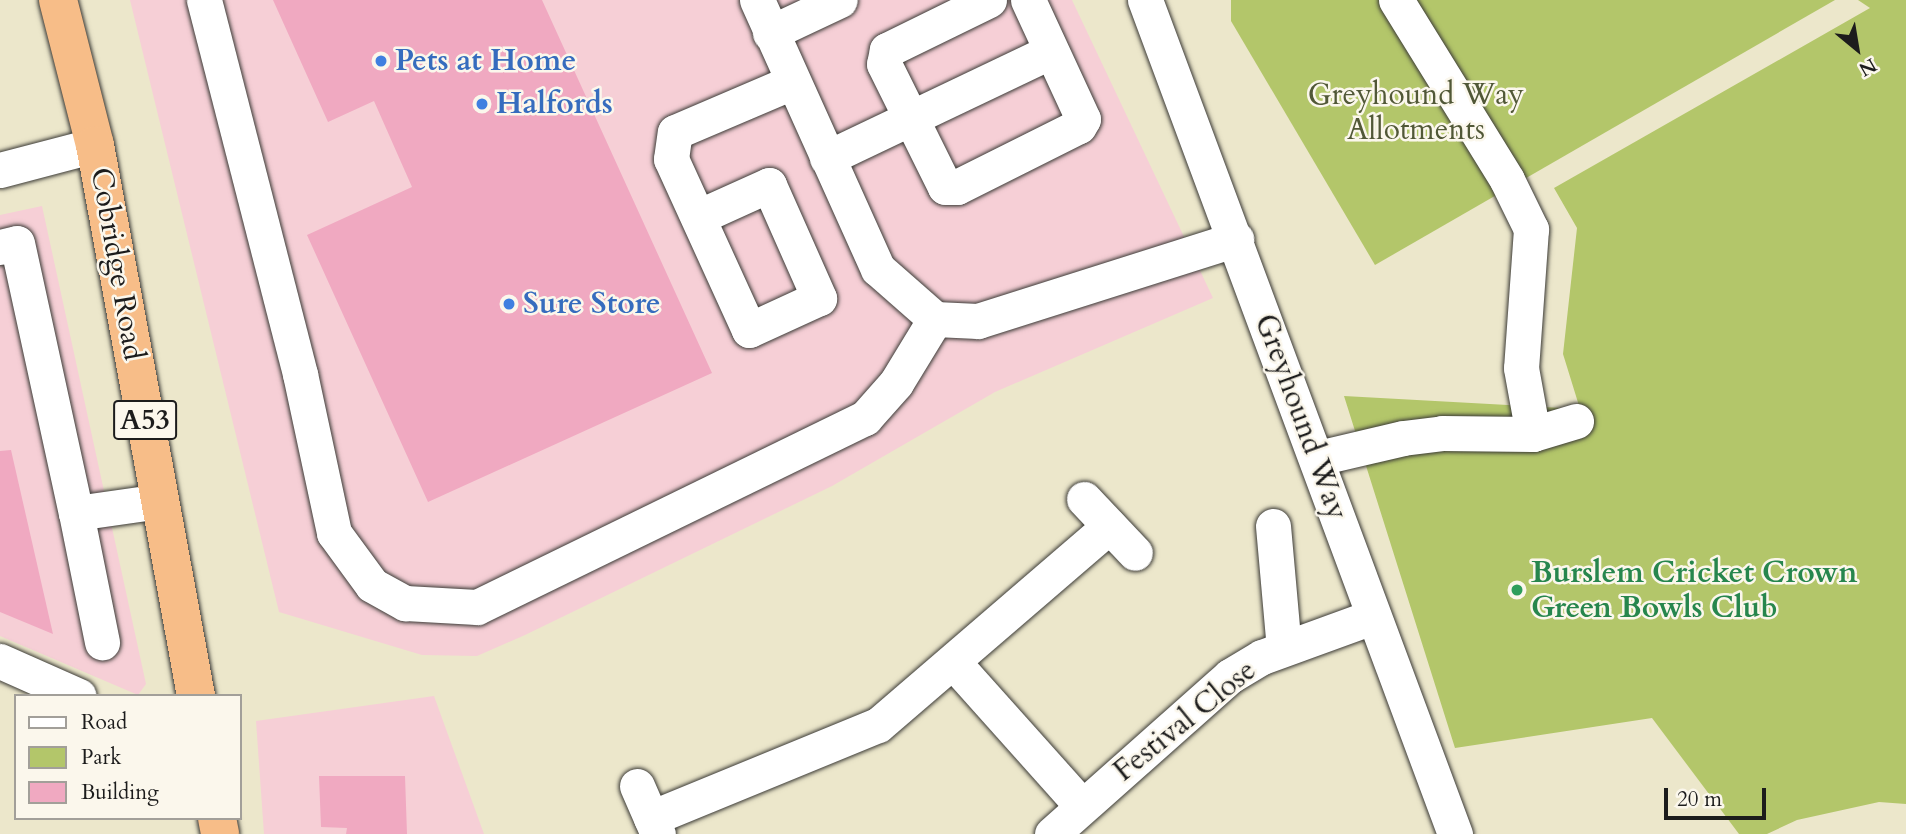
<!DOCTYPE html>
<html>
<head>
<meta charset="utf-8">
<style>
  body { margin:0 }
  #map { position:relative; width:1906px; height:834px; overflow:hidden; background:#ece7cb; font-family:Cardo,serif }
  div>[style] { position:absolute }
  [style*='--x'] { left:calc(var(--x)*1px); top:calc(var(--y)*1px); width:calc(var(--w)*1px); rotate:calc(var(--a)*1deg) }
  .built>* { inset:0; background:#f6cfd6 }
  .green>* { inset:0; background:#b3c66a }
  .building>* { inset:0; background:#f0a9c1 }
  .roads { filter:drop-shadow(0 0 2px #3b3a36) drop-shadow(0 0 2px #3b3a36) }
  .minor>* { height:35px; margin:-17.5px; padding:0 17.5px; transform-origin:17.5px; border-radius:17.5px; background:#fff }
  .highway>* { height:38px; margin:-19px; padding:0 19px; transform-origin:19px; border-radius:19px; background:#f7bd88 }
  .dots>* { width:19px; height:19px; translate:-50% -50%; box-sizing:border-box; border:4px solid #fbf7ec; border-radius:50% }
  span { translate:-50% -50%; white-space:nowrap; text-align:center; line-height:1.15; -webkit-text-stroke:5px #fbf7ec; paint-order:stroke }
  .shield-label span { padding:2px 5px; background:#fbf7ec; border:2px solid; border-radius:5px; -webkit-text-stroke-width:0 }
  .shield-label { font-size:28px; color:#1c1c1c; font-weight:700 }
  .shop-label { font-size:30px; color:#366cbe; font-weight:700 }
  .left { translate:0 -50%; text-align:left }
  .park-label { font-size:30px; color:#515837 }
  .street-label { font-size:30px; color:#1c1c1c }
  .leisure-label { font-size:30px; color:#27864d; font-weight:700 }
  .legend { position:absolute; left:14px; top:694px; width:228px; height:126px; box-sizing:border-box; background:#fbf7ec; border:2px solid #a29f99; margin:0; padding:9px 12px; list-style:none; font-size:21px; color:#1c1c1c }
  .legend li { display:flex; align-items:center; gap:14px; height:35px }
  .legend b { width:35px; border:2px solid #a29f99 }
  .north { position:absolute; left:1822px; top:14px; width:70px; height:70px; -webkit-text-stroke:5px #fbf7ec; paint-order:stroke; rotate:150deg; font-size:19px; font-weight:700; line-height:28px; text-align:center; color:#1c1c1c }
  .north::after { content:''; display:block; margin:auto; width:24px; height:32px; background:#1c1c1c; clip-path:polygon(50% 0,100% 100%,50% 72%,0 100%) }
  .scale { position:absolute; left:1664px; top:788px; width:102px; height:32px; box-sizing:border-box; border:4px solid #1c1c1c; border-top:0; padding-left:9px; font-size:21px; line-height:24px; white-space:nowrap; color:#1c1c1c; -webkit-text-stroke:5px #fbf7ec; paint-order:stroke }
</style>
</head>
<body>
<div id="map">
  <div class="built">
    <i style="clip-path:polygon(130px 0,1072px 0,1213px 298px,995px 392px,832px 486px,525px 635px,477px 656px,422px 655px,279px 612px)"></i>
    <i style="clip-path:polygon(42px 206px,146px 684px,138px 695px,0 636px,0 215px)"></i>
    <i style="clip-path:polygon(434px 696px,484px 834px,264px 834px,256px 721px)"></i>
  </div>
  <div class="green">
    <i style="clip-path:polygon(1231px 0,1835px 0,1375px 265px,1231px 21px)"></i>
    <i style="clip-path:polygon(1858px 0,1906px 0,1906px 804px,1879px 802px,1797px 820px,1767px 834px,1739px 834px,1652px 718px,1455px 748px,1344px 396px,1580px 409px,1563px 354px,1577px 228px,1554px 188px,1870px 8px)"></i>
  </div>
  <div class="building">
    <i style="clip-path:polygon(273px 0,542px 0,712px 373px,428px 502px,307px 235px,412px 187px,374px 101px,328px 122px)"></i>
    <i style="clip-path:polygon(11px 450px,53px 634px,0 612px,0 451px)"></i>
    <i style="clip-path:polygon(319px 776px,405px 776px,407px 834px,346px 834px,347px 828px,321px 827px)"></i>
  </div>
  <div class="roads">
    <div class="minor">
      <i style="--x:204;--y:0;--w:386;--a:75.6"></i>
      <i style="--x:300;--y:374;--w:163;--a:77.9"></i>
      <i style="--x:334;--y:533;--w:64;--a:53.8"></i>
      <i style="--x:372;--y:585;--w:38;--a:29"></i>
      <i style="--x:405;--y:603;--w:72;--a:3.2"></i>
      <i style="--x:477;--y:607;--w:432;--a:-26"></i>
      <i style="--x:865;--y:418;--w:47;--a:-48.5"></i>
      <i style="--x:896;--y:383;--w:75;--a:-58.6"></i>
      <i style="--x:935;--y:319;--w:43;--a:2.7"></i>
      <i style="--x:978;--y:321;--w:271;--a:-17.6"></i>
      <i style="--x:757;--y:0;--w:295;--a:65.8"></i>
      <i style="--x:878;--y:269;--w:76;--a:41.3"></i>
      <i style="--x:989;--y:0;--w:114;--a:153.9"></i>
      <i style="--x:887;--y:50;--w:14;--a:102"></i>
      <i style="--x:884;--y:64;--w:137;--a:63.6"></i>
      <i style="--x:945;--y:187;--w:12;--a:0"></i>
      <i style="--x:957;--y:187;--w:136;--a:-26.6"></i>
      <i style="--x:1079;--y:126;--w:8;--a:-60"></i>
      <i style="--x:1083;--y:119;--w:131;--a:-114.8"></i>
      <i style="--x:1145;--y:0;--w:890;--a:69.61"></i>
      <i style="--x:1396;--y:0;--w:211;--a:58.3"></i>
      <i style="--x:1507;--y:180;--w:55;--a:63.9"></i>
      <i style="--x:1531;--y:229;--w:139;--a:94.1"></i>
      <i style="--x:1521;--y:368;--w:67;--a:79.7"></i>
      <i style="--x:770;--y:33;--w:77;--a:-25.2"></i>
      <i style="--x:827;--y:158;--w:248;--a:-25.5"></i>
      <i style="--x:0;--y:170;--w:98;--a:-14.7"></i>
      <i style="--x:698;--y:217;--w:78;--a:-24.3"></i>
      <i style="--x:769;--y:185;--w:124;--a:66.1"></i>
      <i style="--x:819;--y:298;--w:77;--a:155.4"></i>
      <i style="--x:749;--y:330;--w:188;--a:-114.5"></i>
      <i style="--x:671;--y:159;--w:27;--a:-82"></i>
      <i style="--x:675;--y:132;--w:127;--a:-23.1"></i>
      <i style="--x:0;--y:247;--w:17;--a:-13"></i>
      <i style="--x:17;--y:243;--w:276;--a:77.7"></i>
      <i style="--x:76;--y:513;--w:85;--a:-8.1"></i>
      <i style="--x:1318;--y:458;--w:87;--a:-13.2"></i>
      <i style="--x:1403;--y:438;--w:39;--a:-7"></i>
      <i style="--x:1442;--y:433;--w:91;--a:0.6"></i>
      <i style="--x:1533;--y:434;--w:45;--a:-16.8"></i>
      <i style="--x:1084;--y:499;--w:74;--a:46.6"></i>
      <i style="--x:76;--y:513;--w:132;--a:78.6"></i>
      <i style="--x:1273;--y:526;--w:123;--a:84.9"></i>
      <i style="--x:0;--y:661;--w:86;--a:23.9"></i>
      <i style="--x:954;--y:663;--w:192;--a:48.2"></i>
      <i style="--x:637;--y:786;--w:52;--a:66.4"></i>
      <i style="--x:651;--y:818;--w:245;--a:-22.3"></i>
      <i style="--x:878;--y:725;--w:305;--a:-40.7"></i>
      <i style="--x:1052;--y:834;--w:238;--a:-41.6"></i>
      <i style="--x:1230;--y:676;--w:37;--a:-31"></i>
      <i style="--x:1262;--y:657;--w:117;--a:-20"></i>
    </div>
    <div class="highway">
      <i style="--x:58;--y:0;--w:150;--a:75.7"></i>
      <i style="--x:95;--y:145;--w:560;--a:79.61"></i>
      <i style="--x:217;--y:818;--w:16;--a:79"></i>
    </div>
  </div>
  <div class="dots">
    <i style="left:381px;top:61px;background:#3f7fe0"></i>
    <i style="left:482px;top:104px;background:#3f7fe0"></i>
    <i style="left:509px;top:304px;background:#3f7fe0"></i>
    <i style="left:1517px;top:590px;background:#2e9e5b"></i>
  </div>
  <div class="shield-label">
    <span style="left:145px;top:420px">A53</span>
  </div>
  <div class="shop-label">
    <span class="left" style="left:395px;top:61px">Pets at Home</span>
    <span class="left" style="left:496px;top:104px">Halfords</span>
    <span class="left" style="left:523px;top:304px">Sure Store</span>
  </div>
  <div class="park-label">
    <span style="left:1416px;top:112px">Greyhound Way<br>Allotments</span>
  </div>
  <div class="street-label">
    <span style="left:117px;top:264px;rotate:80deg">Cobridge Road</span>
    <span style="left:1301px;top:417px;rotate:70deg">Greyhound Way</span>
    <span style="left:1185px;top:721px;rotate:-39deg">Festival Close</span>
  </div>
  <div class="leisure-label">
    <span class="left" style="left:1531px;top:590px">Burslem Cricket Crown<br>Green Bowls Club</span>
  </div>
  <ul class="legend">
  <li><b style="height:9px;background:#fff"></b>Road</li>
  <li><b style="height:19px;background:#b3c66a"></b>Park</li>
  <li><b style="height:19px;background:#f0a9c1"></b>Building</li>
  </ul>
  <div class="north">N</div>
  <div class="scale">20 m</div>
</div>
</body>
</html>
